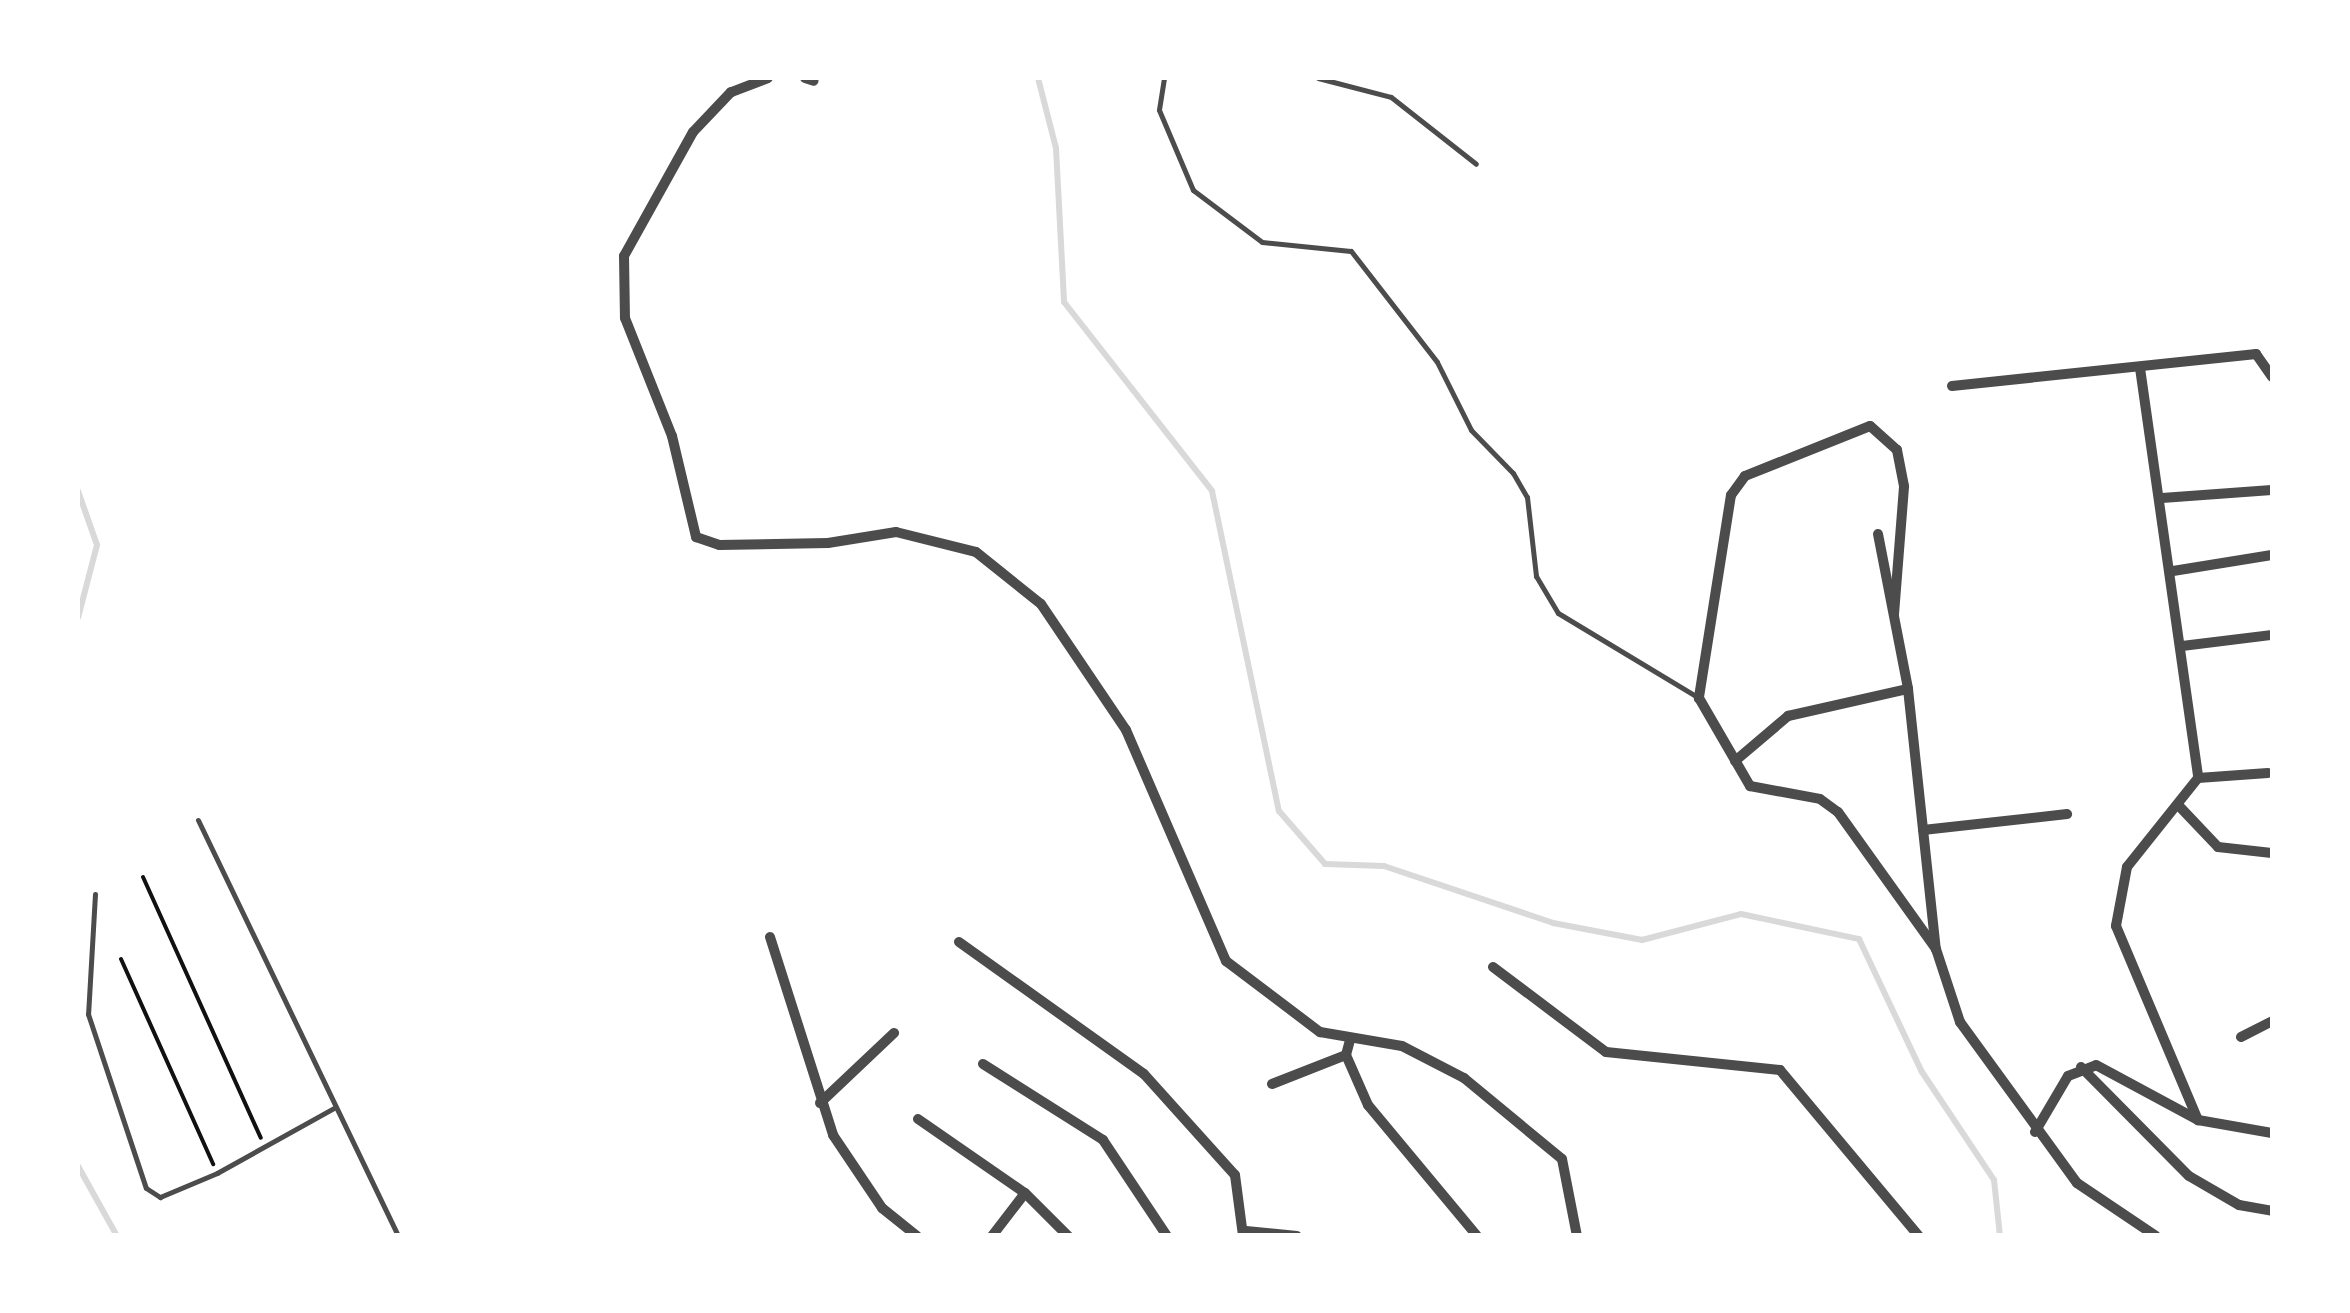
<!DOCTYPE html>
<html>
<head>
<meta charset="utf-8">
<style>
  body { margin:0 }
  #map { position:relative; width:2350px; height:1313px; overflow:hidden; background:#fff; font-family:"PT Sans",sans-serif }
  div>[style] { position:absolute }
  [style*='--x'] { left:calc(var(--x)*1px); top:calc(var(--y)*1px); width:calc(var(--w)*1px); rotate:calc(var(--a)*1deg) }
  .stream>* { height:6px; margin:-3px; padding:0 3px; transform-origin:3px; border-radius:3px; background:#d9d9d9 }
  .path>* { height:4px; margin:-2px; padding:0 2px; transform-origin:2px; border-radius:2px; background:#111 }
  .service>* { height:5px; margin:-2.5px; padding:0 2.5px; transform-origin:2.5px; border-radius:2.5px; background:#4c4c4c }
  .minor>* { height:10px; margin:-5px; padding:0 5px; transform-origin:5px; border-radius:5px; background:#4c4c4c }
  span { translate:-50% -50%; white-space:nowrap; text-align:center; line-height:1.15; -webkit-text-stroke:8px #fff; paint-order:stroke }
  .frame { position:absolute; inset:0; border:80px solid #fff; pointer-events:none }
</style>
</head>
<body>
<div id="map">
  <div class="stream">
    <i style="--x:1038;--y:78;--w:72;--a:75.6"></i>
    <i style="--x:1056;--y:148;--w:154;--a:87"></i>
    <i style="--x:1064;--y:302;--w:240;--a:51.9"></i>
    <i style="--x:1212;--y:491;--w:327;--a:78.2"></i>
    <i style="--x:1279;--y:811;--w:70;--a:49"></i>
    <i style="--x:1325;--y:864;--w:59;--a:1.9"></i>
    <i style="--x:1384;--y:866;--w:178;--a:18.6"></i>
    <i style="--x:1553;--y:923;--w:91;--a:10.8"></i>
    <i style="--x:1642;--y:940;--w:102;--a:-14.7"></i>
    <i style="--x:1741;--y:914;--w:121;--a:12"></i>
    <i style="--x:1859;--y:939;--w:147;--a:64.7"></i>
    <i style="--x:1922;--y:1072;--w:130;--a:56.3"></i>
    <i style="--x:1994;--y:1180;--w:56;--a:83.9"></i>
    <i style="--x:78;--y:491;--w:57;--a:70.6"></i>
    <i style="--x:97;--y:545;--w:75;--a:104.6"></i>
    <i style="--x:78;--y:1166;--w:80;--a:60.9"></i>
  </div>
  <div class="path">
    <i style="--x:143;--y:877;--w:286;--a:65.7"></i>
    <i style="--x:121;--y:959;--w:225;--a:65.8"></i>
  </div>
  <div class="service">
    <i style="--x:1164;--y:78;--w:32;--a:99"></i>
    <i style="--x:1159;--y:110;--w:87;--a:67"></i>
    <i style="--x:1193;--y:190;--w:86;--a:37"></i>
    <i style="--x:1262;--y:242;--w:89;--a:5.8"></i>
    <i style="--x:1351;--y:251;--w:140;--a:52.2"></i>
    <i style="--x:1437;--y:362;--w:76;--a:63.4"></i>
    <i style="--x:1471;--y:430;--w:60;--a:45.7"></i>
    <i style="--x:1513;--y:473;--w:28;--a:60"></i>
    <i style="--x:1527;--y:497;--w:80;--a:83.5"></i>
    <i style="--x:1536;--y:576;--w:43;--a:59.3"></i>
    <i style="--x:1558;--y:613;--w:165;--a:31.1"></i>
    <i style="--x:1318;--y:78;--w:75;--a:14.6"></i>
    <i style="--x:1391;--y:97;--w:108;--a:38.2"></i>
    <i style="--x:198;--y:820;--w:462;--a:64.3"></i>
    <i style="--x:95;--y:894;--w:120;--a:93.3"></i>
    <i style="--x:88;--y:1014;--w:183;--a:71.6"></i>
    <i style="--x:146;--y:1188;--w:17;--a:33"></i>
    <i style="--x:160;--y:1197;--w:62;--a:-22.8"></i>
    <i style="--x:217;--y:1173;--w:134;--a:-29.1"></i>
  </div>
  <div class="minor">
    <i style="--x:768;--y:78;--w:40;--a:159"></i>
    <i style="--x:731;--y:92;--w:55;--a:133.5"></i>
    <i style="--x:693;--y:132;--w:142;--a:119.1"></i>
    <i style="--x:624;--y:256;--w:62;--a:89.1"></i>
    <i style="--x:625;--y:318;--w:127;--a:68.3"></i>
    <i style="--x:672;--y:436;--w:104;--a:76.6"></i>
    <i style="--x:696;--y:537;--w:24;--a:19"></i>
    <i style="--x:719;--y:545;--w:109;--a:-1.1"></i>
    <i style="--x:828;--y:543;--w:69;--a:-9.2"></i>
    <i style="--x:896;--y:532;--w:82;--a:14"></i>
    <i style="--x:976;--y:552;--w:83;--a:38.7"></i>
    <i style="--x:1041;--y:604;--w:152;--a:56"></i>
    <i style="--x:1126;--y:730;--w:252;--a:66.6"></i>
    <i style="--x:1226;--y:961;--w:118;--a:37.1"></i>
    <i style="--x:1320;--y:1032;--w:83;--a:9.7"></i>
    <i style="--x:1402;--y:1046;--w:70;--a:27.3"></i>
    <i style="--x:1464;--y:1078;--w:127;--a:39.6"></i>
    <i style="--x:1562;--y:1159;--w:78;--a:79"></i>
    <i style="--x:805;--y:78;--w:9;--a:18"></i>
    <i style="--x:2140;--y:368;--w:414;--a:81.9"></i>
    <i style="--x:2198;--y:778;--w:114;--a:128.6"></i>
    <i style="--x:2127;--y:867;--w:60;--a:100.6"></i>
    <i style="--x:2116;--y:926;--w:211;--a:67.1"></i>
    <i style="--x:1952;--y:386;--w:306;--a:-6"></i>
    <i style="--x:2256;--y:354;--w:28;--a:55"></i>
    <i style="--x:2162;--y:498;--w:110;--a:-4.2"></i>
    <i style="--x:1878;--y:534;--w:158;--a:79"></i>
    <i style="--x:1908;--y:689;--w:262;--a:83.9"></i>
    <i style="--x:1936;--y:949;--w:77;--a:71.8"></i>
    <i style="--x:1960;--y:1022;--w:199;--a:54"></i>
    <i style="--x:2077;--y:1183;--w:95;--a:33.9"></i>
    <i style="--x:2173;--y:571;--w:100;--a:-9.2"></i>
    <i style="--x:1894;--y:614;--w:128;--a:-85.5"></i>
    <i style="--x:1904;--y:486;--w:37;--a:-101"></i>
    <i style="--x:1897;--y:450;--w:36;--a:-138"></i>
    <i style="--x:1870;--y:426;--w:135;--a:158.2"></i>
    <i style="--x:1745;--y:476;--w:24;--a:126"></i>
    <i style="--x:1731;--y:495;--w:206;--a:99"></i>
    <i style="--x:1699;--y:698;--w:102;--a:59.9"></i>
    <i style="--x:1750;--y:786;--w:71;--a:10.5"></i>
    <i style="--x:1820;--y:799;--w:22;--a:36"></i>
    <i style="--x:1838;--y:812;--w:168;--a:54.4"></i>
    <i style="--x:2182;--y:646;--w:91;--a:-7"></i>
    <i style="--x:1735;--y:761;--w:70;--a:-40.3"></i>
    <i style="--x:1788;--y:716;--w:123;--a:-12.7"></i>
    <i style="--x:2198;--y:778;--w:70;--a:-4.1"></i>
    <i style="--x:2180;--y:807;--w:55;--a:46.5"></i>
    <i style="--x:2218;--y:847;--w:54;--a:6.3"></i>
    <i style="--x:1923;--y:830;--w:145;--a:-6.3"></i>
    <i style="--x:770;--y:937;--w:208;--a:72.3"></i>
    <i style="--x:833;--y:1135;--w:88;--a:56.1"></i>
    <i style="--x:882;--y:1208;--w:45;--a:38.7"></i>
    <i style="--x:959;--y:942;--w:227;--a:35.5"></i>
    <i style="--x:1144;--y:1074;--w:136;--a:48"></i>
    <i style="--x:1235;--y:1175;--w:62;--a:82.5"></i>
    <i style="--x:1493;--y:967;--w:141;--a:37"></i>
    <i style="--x:1606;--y:1052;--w:175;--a:5.9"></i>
    <i style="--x:1780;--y:1070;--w:217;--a:50.1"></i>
    <i style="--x:2241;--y:1037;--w:35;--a:-27"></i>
    <i style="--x:1350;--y:1040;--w:16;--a:105"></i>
    <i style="--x:1346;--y:1055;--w:55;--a:66.3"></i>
    <i style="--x:1368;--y:1105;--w:170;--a:50.2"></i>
    <i style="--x:983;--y:1064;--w:142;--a:32.3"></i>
    <i style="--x:1103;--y:1140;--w:115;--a:56.3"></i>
    <i style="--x:2081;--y:1067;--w:153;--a:45.3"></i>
    <i style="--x:2189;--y:1176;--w:58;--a:30.1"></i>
    <i style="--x:2239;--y:1205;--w:34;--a:10"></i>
    <i style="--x:1272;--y:1084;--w:79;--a:-21.4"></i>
    <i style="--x:820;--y:1103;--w:102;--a:-43.4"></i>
    <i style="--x:918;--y:1119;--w:130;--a:34.7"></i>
    <i style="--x:1025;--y:1193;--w:61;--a:45"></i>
    <i style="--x:2035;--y:1132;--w:65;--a:-59.5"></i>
    <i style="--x:2068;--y:1076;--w:30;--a:-21"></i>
    <i style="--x:2096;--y:1065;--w:116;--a:28.3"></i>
    <i style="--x:2198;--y:1120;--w:75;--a:10"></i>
    <i style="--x:1246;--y:1231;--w:51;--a:5.6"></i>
    <i style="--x:992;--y:1236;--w:54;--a:-52.5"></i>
  </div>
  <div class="frame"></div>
</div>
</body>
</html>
